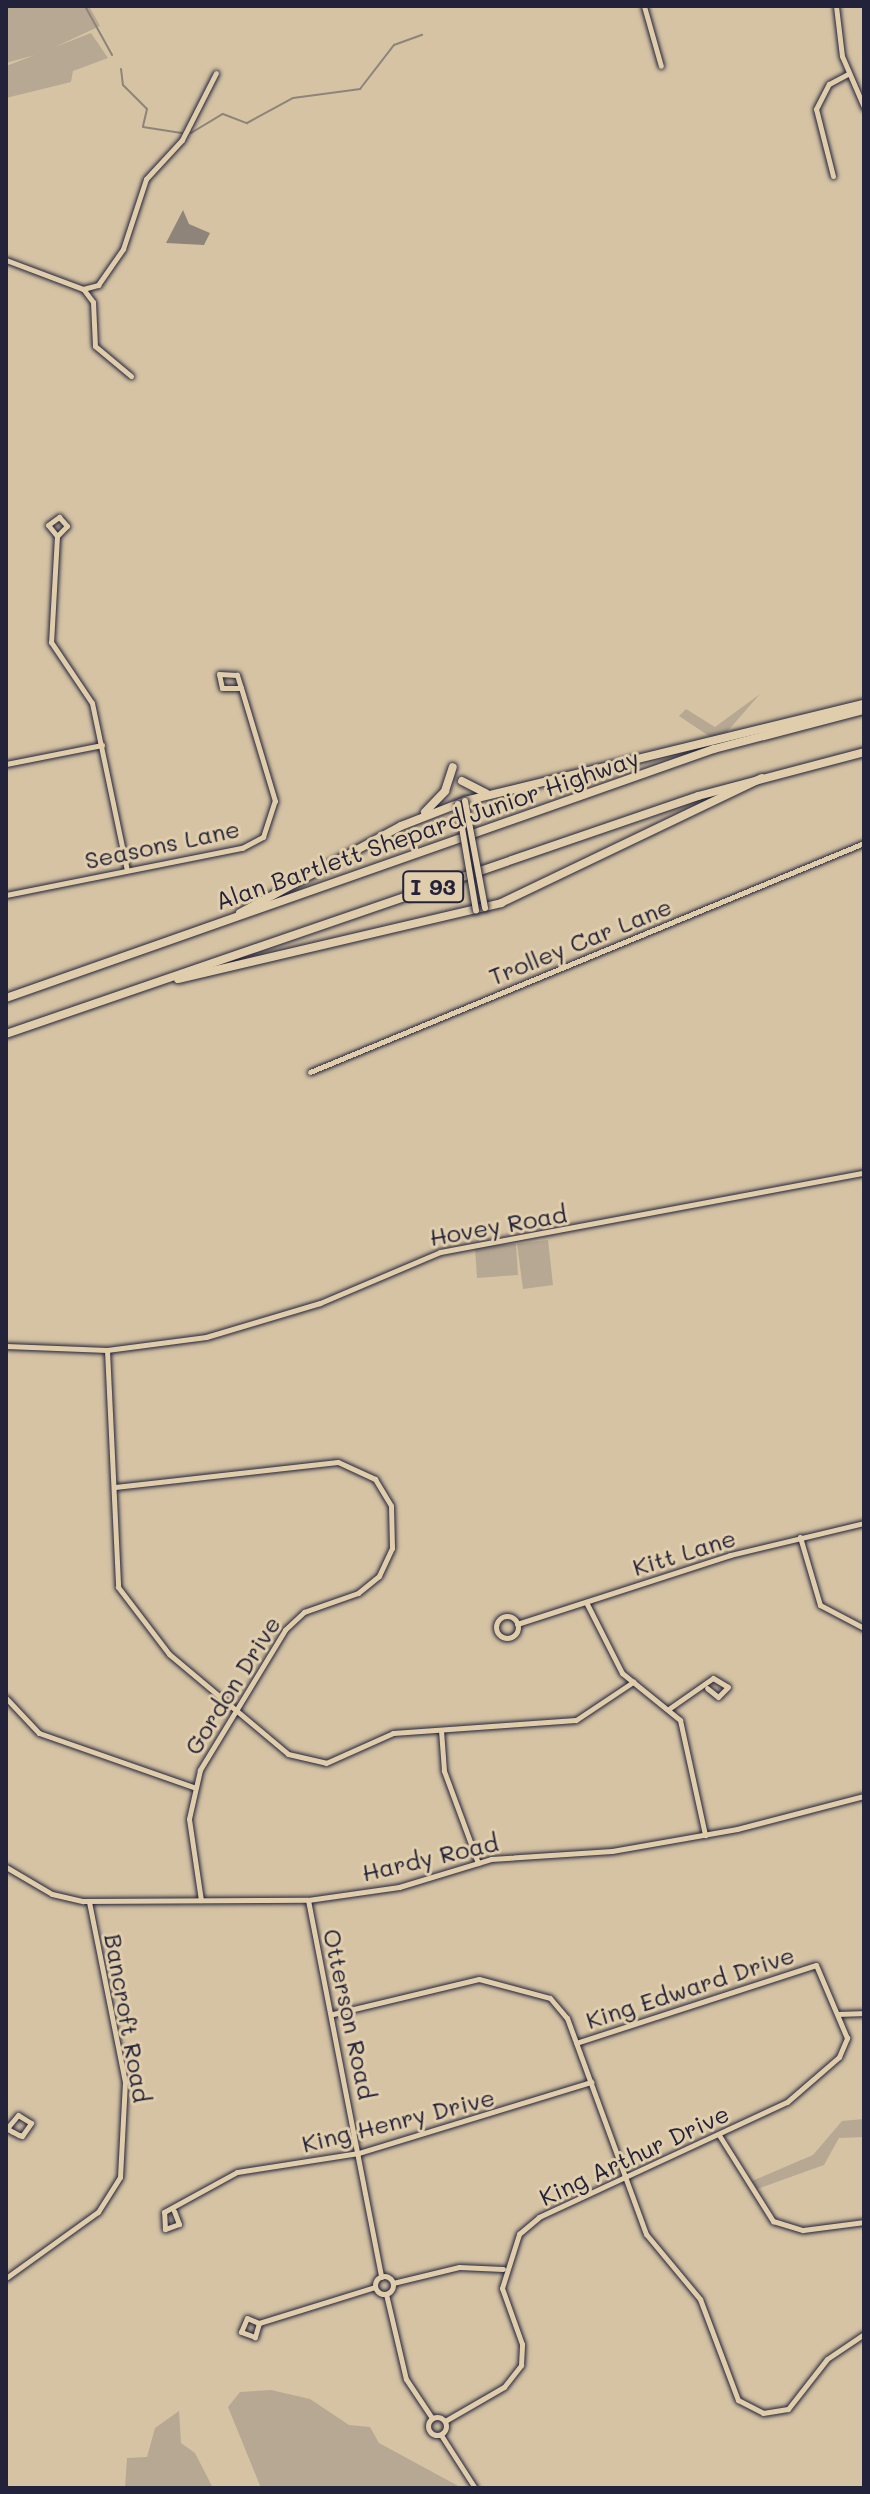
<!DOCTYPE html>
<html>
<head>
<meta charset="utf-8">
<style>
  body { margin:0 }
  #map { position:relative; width:870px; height:2494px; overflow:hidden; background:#d5c3a4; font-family:Mali,sans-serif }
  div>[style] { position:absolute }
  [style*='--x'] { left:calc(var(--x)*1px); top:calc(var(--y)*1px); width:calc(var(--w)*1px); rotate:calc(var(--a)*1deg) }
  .green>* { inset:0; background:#b7a893 }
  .water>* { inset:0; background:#8e847a }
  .stream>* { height:2px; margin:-1px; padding:0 1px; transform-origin:1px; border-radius:1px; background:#8e847a }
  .roads { filter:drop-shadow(0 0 2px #22223b) drop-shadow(0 0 2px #22223b) }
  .minor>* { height:5px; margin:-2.5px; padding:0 2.5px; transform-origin:2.5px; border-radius:2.5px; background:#e0cdab }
  .minor>.ring { margin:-2.5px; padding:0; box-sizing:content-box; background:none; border:5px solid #e0cdab; border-radius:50% }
  .highway>* { height:8px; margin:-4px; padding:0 4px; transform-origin:4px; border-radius:4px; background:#e0cdab }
  .bridges { filter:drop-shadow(0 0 2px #22223b) drop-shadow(0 0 2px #22223b) }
  .major-bridge>* { height:6px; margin:-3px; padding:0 3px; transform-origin:3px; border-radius:3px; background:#e0cdab }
  span { translate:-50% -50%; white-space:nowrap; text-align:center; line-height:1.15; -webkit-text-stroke:6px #e0cdab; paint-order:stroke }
  .shield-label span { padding:2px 6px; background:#e0cdab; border:2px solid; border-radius:6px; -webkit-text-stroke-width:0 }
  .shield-label { font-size:22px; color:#22223b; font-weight:700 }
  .street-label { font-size:24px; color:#22223b }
  .frame { position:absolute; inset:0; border:8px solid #22223b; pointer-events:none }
</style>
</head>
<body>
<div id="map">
  <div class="green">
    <i style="clip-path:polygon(6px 6px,89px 6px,100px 26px,55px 47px,91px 33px,108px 58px,73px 71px,71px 82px,6px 98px,6px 66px,35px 55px,6px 63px)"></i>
    <i style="clip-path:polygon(760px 694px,718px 742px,679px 716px,686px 709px,715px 727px)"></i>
    <i style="clip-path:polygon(548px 1240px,553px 1285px,523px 1289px,517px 1244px)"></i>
    <i style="clip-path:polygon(516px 1244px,518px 1275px,477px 1278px,475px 1247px)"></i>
    <i style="clip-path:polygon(864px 2119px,864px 2137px,839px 2138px,824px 2165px,757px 2189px,752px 2181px,813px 2155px,842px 2121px)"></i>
    <i style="clip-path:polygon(271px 2390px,310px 2399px,349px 2425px,370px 2427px,379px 2443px,462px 2488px,261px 2488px,228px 2407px,240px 2392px)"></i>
    <i style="clip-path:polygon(179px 2411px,181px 2443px,195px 2453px,213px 2488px,125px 2488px,127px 2458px,147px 2457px,155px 2428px)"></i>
  </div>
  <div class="water">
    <i style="clip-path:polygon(183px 210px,189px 224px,210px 233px,204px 245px,166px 243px)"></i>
  </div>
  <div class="stream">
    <i style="--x:85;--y:6;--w:56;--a:61.1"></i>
    <i style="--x:121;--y:69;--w:16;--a:83"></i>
    <i style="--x:123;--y:85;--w:34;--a:45"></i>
    <i style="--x:147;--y:109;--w:18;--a:103"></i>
    <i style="--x:143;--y:127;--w:39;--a:9"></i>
    <i style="--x:191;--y:133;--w:37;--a:-31"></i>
    <i style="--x:223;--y:114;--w:26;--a:21"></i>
    <i style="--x:247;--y:123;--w:52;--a:-28.5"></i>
    <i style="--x:293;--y:98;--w:68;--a:-7.7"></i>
    <i style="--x:360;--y:89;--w:56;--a:-52.3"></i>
    <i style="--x:394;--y:45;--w:30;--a:-20"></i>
  </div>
  <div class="roads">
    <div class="minor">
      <i style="--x:644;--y:6;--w:62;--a:74.2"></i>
      <i style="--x:836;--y:6;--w:50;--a:83.2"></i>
      <i style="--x:842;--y:56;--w:56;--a:66.7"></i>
      <i style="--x:833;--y:176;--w:69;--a:-104.2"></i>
      <i style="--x:816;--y:109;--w:28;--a:-63"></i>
      <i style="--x:829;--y:84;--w:21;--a:-28"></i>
      <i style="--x:6;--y:260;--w:82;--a:20.6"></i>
      <i style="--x:83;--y:289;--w:16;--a:-15"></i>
      <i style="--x:98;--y:285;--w:44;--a:-55.2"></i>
      <i style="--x:123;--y:249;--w:74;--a:-71.8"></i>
      <i style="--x:146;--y:179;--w:53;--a:-47.3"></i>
      <i style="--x:182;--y:140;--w:75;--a:-63.1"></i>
      <i style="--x:84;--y:290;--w:15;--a:53"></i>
      <i style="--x:93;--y:302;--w:44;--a:87.4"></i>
      <i style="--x:95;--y:346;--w:47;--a:39.8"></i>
      <i style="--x:57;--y:536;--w:14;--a:-129"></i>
      <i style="--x:48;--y:525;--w:14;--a:-36"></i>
      <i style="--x:59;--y:517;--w:12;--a:48"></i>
      <i style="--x:67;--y:526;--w:14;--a:135"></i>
      <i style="--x:57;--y:536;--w:106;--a:93.2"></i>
      <i style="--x:51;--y:642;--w:73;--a:56.1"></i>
      <i style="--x:92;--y:703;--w:171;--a:78.2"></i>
      <i style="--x:6;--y:764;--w:98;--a:-11.2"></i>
      <i style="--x:6;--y:895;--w:241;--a:-11.3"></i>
      <i style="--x:242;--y:848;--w:24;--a:-28"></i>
      <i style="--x:263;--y:837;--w:38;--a:-72"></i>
      <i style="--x:275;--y:801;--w:118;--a:-106.7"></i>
      <i style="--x:241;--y:688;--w:14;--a:-107"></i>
      <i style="--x:237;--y:675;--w:18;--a:-177"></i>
      <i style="--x:219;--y:674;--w:14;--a:78"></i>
      <i style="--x:222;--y:688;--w:19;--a:0"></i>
      <i style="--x:310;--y:1072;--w:599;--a:-22.46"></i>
      <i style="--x:6;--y:1346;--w:101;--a:2.3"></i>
      <i style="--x:107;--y:1350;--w:100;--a:-7.5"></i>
      <i style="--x:206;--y:1337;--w:119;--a:-16.6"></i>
      <i style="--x:320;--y:1303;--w:130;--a:-23"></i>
      <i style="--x:440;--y:1252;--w:431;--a:-10.6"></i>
      <i style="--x:107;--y:1350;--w:237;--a:87.3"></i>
      <i style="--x:118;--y:1587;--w:84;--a:52.7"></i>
      <i style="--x:169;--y:1654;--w:155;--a:40"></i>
      <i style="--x:288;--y:1754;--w:39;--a:13"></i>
      <i style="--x:326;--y:1763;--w:73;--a:-24.1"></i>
      <i style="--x:393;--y:1733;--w:183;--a:-4.1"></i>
      <i style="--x:576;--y:1720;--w:69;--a:-33.7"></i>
      <i style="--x:115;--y:1487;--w:224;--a:-6.4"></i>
      <i style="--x:338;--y:1462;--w:41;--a:24.7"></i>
      <i style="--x:375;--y:1479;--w:31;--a:59"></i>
      <i style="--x:391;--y:1506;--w:42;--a:88.6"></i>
      <i style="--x:392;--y:1548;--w:31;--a:115"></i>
      <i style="--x:379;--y:1576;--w:27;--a:141"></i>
      <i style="--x:358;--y:1593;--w:57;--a:160.6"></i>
      <i style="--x:304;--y:1612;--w:26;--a:137"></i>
      <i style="--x:285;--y:1630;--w:164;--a:121.3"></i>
      <i style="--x:200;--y:1770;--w:50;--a:102.7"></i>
      <i style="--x:189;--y:1819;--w:82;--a:81.6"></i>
      <i style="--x:800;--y:1537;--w:71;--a:73.6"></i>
      <i style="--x:820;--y:1605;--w:50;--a:27.6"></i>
      <i style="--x:586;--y:1602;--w:80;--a:63.1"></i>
      <i style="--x:622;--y:1673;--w:75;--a:39"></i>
      <i style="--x:680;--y:1720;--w:118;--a:77.7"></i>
      <i class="ring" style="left:496px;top:1616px;width:17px;height:17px"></i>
      <i style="--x:517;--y:1624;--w:224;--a:-17.9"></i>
      <i style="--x:730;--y:1555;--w:138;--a:-13.4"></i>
      <i style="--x:6;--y:1698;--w:48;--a:46.7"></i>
      <i style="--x:39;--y:1733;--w:163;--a:19.3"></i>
      <i style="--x:670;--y:1708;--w:52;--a:-34.9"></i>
      <i style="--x:713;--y:1678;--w:17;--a:31"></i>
      <i style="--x:728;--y:1687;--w:14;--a:135"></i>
      <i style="--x:718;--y:1697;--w:14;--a:-141"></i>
      <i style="--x:441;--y:1730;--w:41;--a:85.8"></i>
      <i style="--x:444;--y:1771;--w:98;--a:69.7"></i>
      <i style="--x:6;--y:1867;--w:53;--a:30.4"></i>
      <i style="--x:52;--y:1894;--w:32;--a:13"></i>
      <i style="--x:83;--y:1901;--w:225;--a:-0.3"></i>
      <i style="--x:308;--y:1900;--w:92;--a:-8.1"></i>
      <i style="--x:399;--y:1887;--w:96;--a:-16.9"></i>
      <i style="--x:491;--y:1859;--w:121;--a:-3.8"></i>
      <i style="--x:612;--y:1851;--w:127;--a:-10"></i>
      <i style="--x:737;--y:1829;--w:131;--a:-14.6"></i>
      <i style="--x:308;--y:1900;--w:384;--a:79"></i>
      <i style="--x:333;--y:2014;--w:150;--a:-13.5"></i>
      <i style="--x:479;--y:1979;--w:73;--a:15"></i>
      <i style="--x:550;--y:1998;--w:26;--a:50"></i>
      <i style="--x:567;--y:2018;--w:230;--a:69.9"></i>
      <i style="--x:646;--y:2234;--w:85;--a:50.3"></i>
      <i style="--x:700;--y:2299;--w:108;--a:69.4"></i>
      <i style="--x:738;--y:2400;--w:28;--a:27"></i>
      <i style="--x:763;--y:2413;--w:25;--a:-9"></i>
      <i style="--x:788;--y:2409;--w:63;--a:-52"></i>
      <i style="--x:827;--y:2359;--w:45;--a:-34"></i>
      <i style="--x:839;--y:2014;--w:25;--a:-2"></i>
      <i style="--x:6;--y:2128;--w:8;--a:30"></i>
      <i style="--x:13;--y:2132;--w:7;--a:27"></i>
      <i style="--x:19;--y:2135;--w:3;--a:18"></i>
      <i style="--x:22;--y:2136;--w:16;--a:-55"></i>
      <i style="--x:31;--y:2123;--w:15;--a:-148"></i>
      <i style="--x:18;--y:2115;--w:17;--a:130"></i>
      <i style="--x:719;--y:2135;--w:102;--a:57.9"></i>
      <i style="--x:773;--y:2221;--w:31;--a:17"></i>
      <i style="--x:803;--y:2230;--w:62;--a:-7.5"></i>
      <i style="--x:174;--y:2211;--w:14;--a:69"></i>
      <i style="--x:179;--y:2224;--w:15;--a:160"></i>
      <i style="--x:165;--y:2229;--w:17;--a:-93"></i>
      <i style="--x:164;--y:2212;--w:83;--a:-28.7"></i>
      <i style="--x:237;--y:2172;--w:123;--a:-8.9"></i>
      <i style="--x:359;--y:2153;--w:243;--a:-17"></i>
      <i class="ring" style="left:375px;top:2276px;width:13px;height:13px"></i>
      <i style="--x:6;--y:2278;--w:113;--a:-35.7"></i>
      <i style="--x:98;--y:2212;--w:41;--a:-57.8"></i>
      <i style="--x:120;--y:2177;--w:95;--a:-87"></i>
      <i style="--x:125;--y:2082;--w:184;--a:-101.3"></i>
      <i style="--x:393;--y:2283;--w:68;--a:-13.6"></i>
      <i style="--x:459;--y:2267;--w:44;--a:2.6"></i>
      <i style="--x:386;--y:2294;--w:87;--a:76.8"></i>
      <i style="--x:406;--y:2379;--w:47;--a:56.3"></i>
      <i style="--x:259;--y:2323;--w:15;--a:106"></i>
      <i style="--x:255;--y:2337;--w:15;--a:-160"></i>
      <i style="--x:241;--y:2332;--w:15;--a:-67"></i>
      <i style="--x:247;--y:2318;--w:13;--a:23"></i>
      <i style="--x:259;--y:2323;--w:121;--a:-17.2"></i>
      <i class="ring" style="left:428px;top:2417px;width:13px;height:13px"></i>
      <i style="--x:445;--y:2421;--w:68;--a:-30"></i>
      <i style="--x:504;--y:2387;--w:28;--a:-52"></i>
      <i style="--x:521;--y:2365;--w:21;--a:-87"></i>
      <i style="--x:522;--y:2344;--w:59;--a:-109.7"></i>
      <i style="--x:502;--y:2288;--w:57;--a:-72.5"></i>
      <i style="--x:519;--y:2234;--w:26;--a:-40"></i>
      <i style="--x:539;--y:2217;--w:273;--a:-24.9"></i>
      <i style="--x:787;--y:2102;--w:69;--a:-40.9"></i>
      <i style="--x:839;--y:2057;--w:21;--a:-67"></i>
      <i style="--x:847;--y:2038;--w:79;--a:-113"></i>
      <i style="--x:816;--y:1965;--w:252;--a:162"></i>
      <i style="--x:441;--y:2435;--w:63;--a:57.3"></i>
    </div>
    <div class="highway">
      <i style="--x:462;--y:781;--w:27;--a:27"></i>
      <i style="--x:425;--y:812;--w:29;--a:-46"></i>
      <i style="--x:445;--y:791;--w:25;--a:-72"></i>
      <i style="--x:240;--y:913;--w:183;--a:-28.4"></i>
      <i style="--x:401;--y:826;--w:69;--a:-21.3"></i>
      <i style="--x:465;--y:801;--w:411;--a:-13.7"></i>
      <i style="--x:178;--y:979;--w:332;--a:-13.2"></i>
      <i style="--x:501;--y:903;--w:289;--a:-25.6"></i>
      <i style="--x:6;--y:998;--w:751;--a:-19.38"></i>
      <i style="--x:714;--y:749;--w:155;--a:-14.6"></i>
      <i style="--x:6;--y:1034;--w:732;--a:-18.98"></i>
      <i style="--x:698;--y:796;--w:172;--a:-14.8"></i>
    </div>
  </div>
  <div class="bridges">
    <div class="major-bridge">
      <i style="--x:465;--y:801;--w:109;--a:79.4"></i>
      <i style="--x:458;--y:804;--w:108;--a:80.4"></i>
    </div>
  </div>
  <div class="shield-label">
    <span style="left:433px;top:887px">I 93</span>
  </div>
  <div class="street-label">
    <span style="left:427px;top:829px;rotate:-19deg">Alan Bartlett Shepard Junior Highway</span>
    <span style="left:162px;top:844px;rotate:-12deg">Seasons Lane</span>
    <span style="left:580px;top:941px;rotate:-22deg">Trolley Car Lane</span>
    <span style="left:498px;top:1225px;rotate:-10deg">Hovey Road</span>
    <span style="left:684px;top:1552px;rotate:-17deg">Kitt Lane</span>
    <span style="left:232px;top:1685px;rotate:-58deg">Gordon Drive</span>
    <span style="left:430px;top:1857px;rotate:-13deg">Hardy Road</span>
    <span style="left:690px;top:1987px;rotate:-18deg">King Edward Drive</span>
    <span style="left:350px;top:2014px;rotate:78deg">Otterson Road</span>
    <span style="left:128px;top:2018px;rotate:80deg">Bancroft Road</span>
    <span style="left:398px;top:2120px;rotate:-14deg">King Henry Drive</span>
    <span style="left:634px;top:2155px;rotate:-25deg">King Arthur Drive</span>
  </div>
  <div class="frame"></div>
</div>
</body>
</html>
